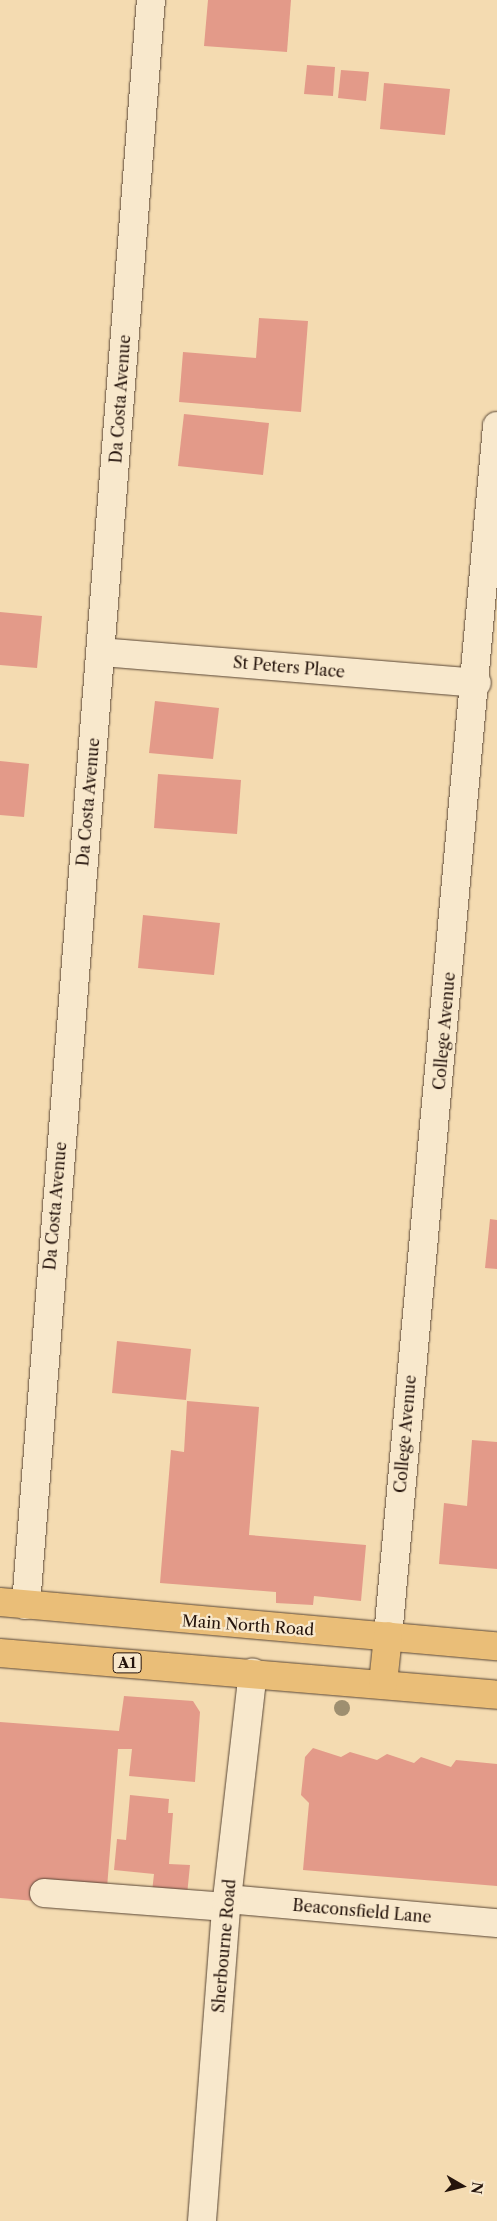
<!DOCTYPE html>
<html>
<head>
<meta charset="utf-8">
<style>
  body { margin:0 }
  #map { position:relative; width:497px; height:2221px; overflow:hidden; background:#f4dbb1; font-family:"Libre Caslon Text",serif }
  div>[style] { position:absolute }
  [style*='--x'] { left:calc(var(--x)*1px); top:calc(var(--y)*1px); width:calc(var(--w)*1px); rotate:calc(var(--a)*1deg) }
  .building>* { inset:0; background:#e39a89 }
  .roads { filter:drop-shadow(0 0 1px #594635) drop-shadow(0 0 1px #594635) }
  .street>* { height:28px; margin:-14px; padding:0 14px; transform-origin:14px; border-radius:14px; background:#f8e8cc }
  .highway>* { height:28px; margin:-14px; padding:0 14px; transform-origin:14px; border-radius:14px; background:#eabe78 }
  .trees>* { width:16px; height:16px; margin:-8px; border-radius:50%; background:#9e8f70 }
  span { translate:-50% -50%; white-space:nowrap; text-align:center; line-height:1.15; -webkit-text-stroke:4.5px #f8e8cc; paint-order:stroke }
  .shield-label span { padding:1px 4px; background:#f8e8cc; border:1px solid; border-radius:4px; -webkit-text-stroke-width:0 }
  .shield-label { font-size:15px; color:#25140c; font-weight:700 }
  .street-label { font-size:16px; color:#25140c }
  .north { position:absolute; left:437px; top:2161px; width:50px; height:50px; -webkit-text-stroke:4px #f8e8cc; paint-order:stroke; rotate:98deg; font-size:14px; font-weight:700; line-height:20px; text-align:center; color:#25140c }
  .north::after { content:''; display:block; margin:auto; width:18px; height:22px; background:#25140c; clip-path:polygon(50% 0,100% 100%,50% 72%,0 100%) }
</style>
</head>
<body>
<div id="map">
  <div class="building">
    <i style="clip-path:polygon(208px 0,291px 0,287px 52px,204px 46px)"></i>
    <i style="clip-path:polygon(307px 65px,335px 67px,333px 96px,304px 94px)"></i>
    <i style="clip-path:polygon(341px 70px,369px 72px,366px 101px,338px 98px)"></i>
    <i style="clip-path:polygon(384px 83px,450px 89px,445px 135px,380px 129px)"></i>
    <i style="clip-path:polygon(259px 318px,308px 321px,301px 412px,179px 402px,183px 352px,256px 358px)"></i>
    <i style="clip-path:polygon(184px 414px,269px 423px,263px 475px,178px 466px)"></i>
    <i style="clip-path:polygon(0 612px,42px 616px,37px 668px,0 665px)"></i>
    <i style="clip-path:polygon(155px 701px,219px 708px,213px 759px,149px 753px)"></i>
    <i style="clip-path:polygon(0 761px,29px 764px,24px 817px,0 815px)"></i>
    <i style="clip-path:polygon(158px 774px,241px 780px,237px 834px,154px 828px)"></i>
    <i style="clip-path:polygon(143px 915px,220px 923px,214px 975px,138px 968px)"></i>
    <i style="clip-path:polygon(490px 1219px,497px 1220px,497px 1269px,485px 1268px)"></i>
    <i style="clip-path:polygon(117px 1341px,191px 1349px,186px 1400px,112px 1393px)"></i>
    <i style="clip-path:polygon(187px 1401px,259px 1407px,249px 1535px,366px 1545px,361px 1601px,314px 1596px,313px 1605px,276px 1603px,276px 1592px,160px 1583px,171px 1450px,184px 1452px)"></i>
    <i style="clip-path:polygon(472px 1440px,497px 1442px,497px 1569px,439px 1564px,444px 1503px,467px 1506px)"></i>
    <i style="clip-path:polygon(124px 1696px,193px 1701px,200px 1712px,195px 1782px,129px 1776px,132px 1749px,118px 1749px,107px 1888px,37px 1881px,35px 1901px,0 1898px,0 1722px,119px 1731px)"></i>
    <i style="clip-path:polygon(313px 1748px,341px 1757px,350px 1752px,377px 1760px,387px 1754px,414px 1763px,421px 1757px,451px 1767px,456px 1760px,497px 1764px,497px 1886px,303px 1870px,309px 1803px,301px 1795px,305px 1757px)"></i>
    <i style="clip-path:polygon(130px 1795px,169px 1799px,168px 1813px,173px 1813px,169px 1864px,190px 1865px,187px 1895px,152px 1892px,154px 1874px,114px 1870px,117px 1839px,126px 1840px)"></i>
  </div>
  <div class="roads">
    <div class="street">
      <i style="--x:101;--y:652;--w:377;--a:4.7"></i>
      <i style="--x:26;--y:1605;--w:1610;--a:-85.55"></i>
      <i style="--x:388;--y:1636;--w:1215;--a:-84.85"></i>
      <i style="--x:44;--y:1893;--w:183;--a:4.4"></i>
      <i style="--x:227;--y:1899;--w:271;--a:5.1"></i>
      <i style="--x:202;--y:2221;--w:323;--a:-85.6"></i>
      <i style="--x:227;--y:1899;--w:228;--a:-83.5"></i>
    </div>
    <div class="highway">
      <i style="--x:0;--y:1602;--w:499;--a:5.1"></i>
      <i style="--x:0;--y:1653;--w:499;--a:4.8"></i>
      <i style="--x:383;--y:1683;--w:47;--a:-83.9"></i>
    </div>
  </div>
  <div class="trees">
    <i style="left:342px;top:1708px"></i>
  </div>
  <div class="shield-label">
    <span style="left:127px;top:1663px">A1</span>
  </div>
  <div class="street-label">
    <span style="left:120px;top:399px;rotate:-86deg">Da Costa Avenue</span>
    <span style="left:289px;top:667px;rotate:5deg">St Peters Place</span>
    <span style="left:88px;top:802px;rotate:-85deg">Da Costa Avenue</span>
    <span style="left:444px;top:1031px;rotate:-85deg">College Avenue</span>
    <span style="left:55px;top:1206px;rotate:-85deg">Da Costa Avenue</span>
    <span style="left:405px;top:1434px;rotate:-85deg">College Avenue</span>
    <span style="left:248px;top:1625px;rotate:4deg">Main North Road</span>
    <span style="left:362px;top:1911px;rotate:5deg">Beaconsfield Lane</span>
    <span style="left:224px;top:1946px;rotate:-85deg">Sherbourne Road</span>
  </div>
  <div class="north">N</div>
</div>
</body>
</html>
